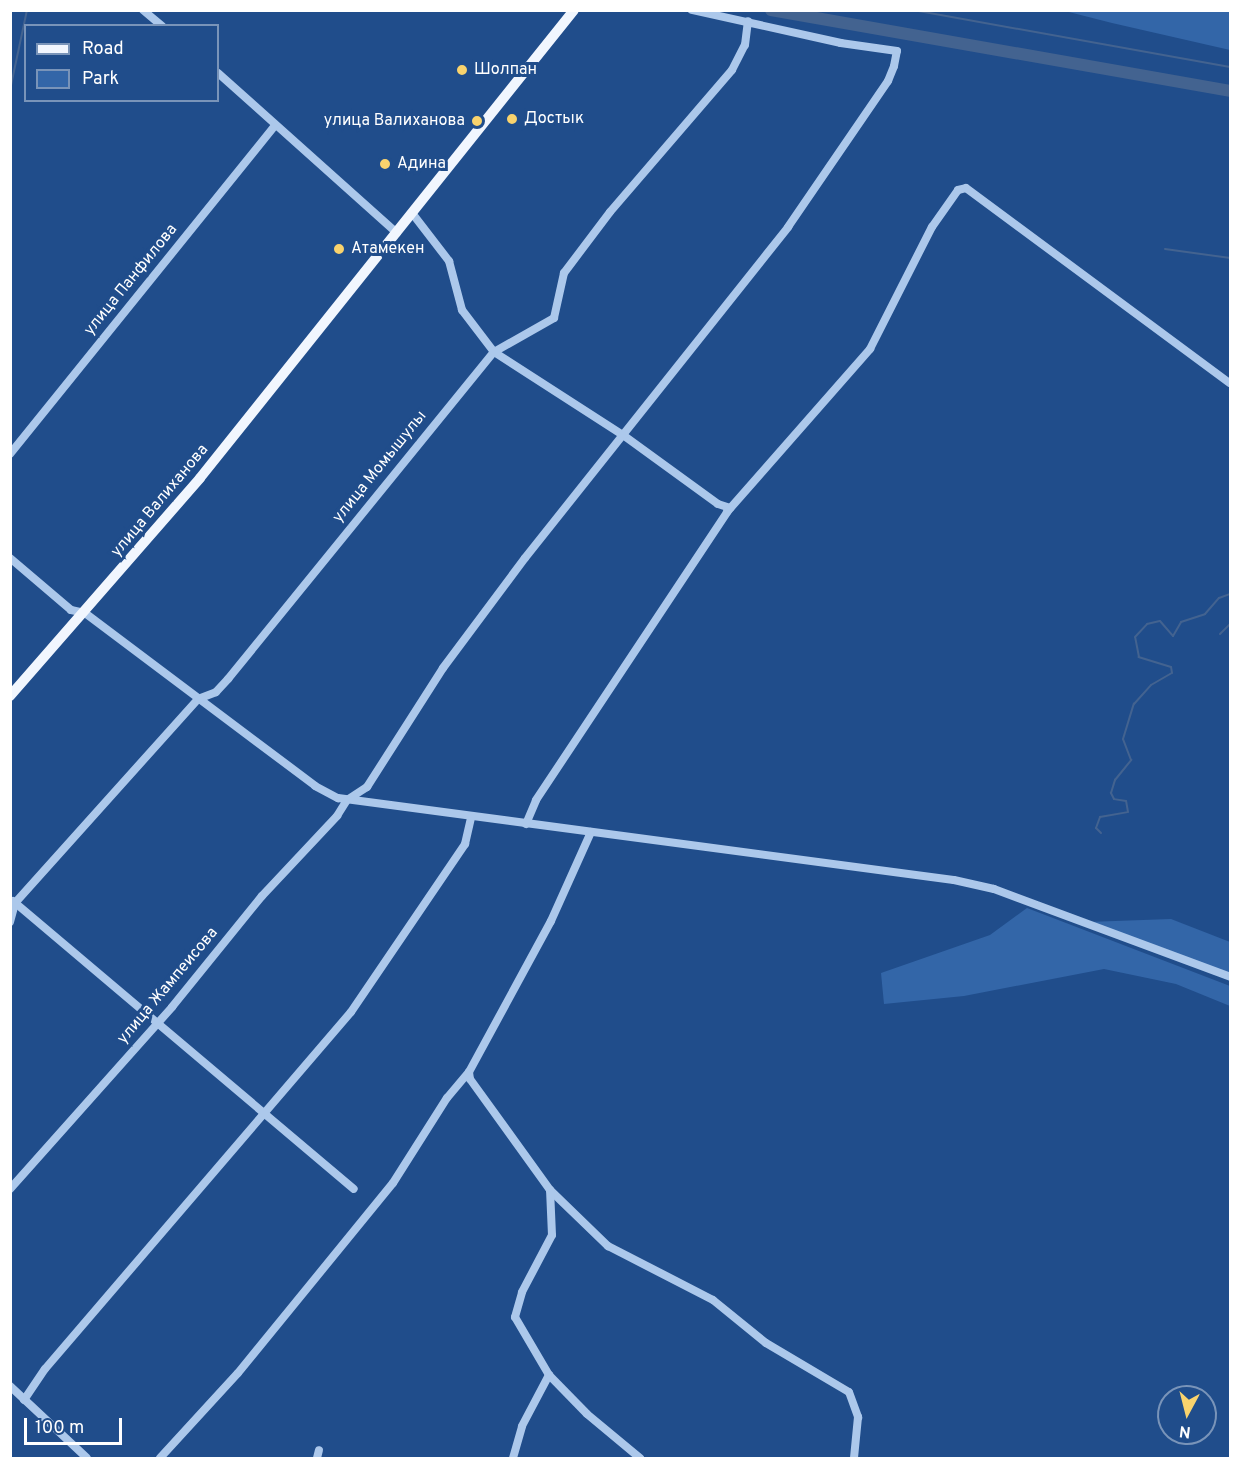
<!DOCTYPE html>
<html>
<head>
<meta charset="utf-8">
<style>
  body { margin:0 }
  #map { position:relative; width:1241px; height:1469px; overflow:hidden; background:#204d8b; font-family:Overpass,sans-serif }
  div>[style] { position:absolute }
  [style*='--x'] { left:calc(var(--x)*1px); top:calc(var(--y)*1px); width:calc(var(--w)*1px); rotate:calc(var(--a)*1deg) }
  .green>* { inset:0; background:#3366a8 }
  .stream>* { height:2px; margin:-1px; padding:0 1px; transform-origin:1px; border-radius:1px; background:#436390 }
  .river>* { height:12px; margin:-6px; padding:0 6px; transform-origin:6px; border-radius:6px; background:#436390 }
  .minor>* { height:8px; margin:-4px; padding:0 4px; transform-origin:4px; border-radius:4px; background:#acc8eb }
  .major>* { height:10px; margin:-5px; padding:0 5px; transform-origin:5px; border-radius:5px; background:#f1f6fe }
  .dots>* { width:16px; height:16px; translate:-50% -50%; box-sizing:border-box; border:3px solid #204d8b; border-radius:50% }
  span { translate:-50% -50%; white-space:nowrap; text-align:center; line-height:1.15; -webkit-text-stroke:6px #204d8b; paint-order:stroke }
  .poi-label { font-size:16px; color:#fff }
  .left { translate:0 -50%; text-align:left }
  .right { translate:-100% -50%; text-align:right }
  .street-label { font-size:16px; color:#fff }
  .frame { position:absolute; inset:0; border:12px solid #fff; pointer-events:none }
  .legend { position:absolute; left:24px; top:24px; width:195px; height:78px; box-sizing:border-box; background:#204d8b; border:2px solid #7994b9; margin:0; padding:8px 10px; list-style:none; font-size:18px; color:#fff }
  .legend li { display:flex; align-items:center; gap:12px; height:30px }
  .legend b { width:30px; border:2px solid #7994b9 }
  .north { position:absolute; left:1157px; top:1385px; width:60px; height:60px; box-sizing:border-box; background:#204d8b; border:2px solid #7994b9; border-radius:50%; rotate:187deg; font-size:16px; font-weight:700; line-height:24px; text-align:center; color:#fff }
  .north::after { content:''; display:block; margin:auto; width:21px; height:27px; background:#f9d36d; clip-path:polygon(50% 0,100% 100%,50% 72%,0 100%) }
  .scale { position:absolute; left:24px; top:1418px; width:98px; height:27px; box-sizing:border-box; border:3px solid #fff; border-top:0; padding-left:8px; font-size:18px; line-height:21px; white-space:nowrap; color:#fff; -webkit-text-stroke:4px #204d8b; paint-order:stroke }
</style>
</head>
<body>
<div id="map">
  <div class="green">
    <i style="clip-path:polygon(1065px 11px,1230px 11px,1230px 50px,1112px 23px)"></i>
    <i style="clip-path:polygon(1027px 908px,1230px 986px,1230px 1006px,1176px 984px,1104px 969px,964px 996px,884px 1004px,881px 973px,990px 935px)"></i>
    <i style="clip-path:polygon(1171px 919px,1230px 942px,1230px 976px,1087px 922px)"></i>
  </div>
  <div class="stream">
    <i style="--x:913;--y:10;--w:322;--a:10.2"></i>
    <i style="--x:10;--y:90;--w:82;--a:-78"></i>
    <i style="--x:1165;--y:249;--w:66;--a:7.9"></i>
    <i style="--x:1220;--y:634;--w:14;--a:-45"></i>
    <i style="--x:1101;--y:833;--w:7;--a:-135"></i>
    <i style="--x:1096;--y:828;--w:12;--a:-70"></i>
    <i style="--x:1100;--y:817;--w:28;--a:-10"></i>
    <i style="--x:1128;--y:812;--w:11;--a:-100"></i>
    <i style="--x:1126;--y:801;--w:12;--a:-171"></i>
    <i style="--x:1114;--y:799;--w:7;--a:-117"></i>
    <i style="--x:1111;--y:793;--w:14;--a:-73"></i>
    <i style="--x:1115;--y:780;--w:26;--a:-51"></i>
    <i style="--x:1131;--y:760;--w:22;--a:-111"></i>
    <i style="--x:1123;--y:739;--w:37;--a:-73"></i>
    <i style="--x:1134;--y:704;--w:25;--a:-48"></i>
    <i style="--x:1151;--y:685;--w:24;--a:-30"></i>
    <i style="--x:1172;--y:673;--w:6;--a:-99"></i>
    <i style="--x:1171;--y:667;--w:34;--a:-163"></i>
    <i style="--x:1139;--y:657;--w:20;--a:-101"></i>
    <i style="--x:1135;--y:637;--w:18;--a:-47"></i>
    <i style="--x:1147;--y:624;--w:13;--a:-13"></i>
    <i style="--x:1160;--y:621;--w:20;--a:49"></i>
    <i style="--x:1173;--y:636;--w:16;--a:-60"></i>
    <i style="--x:1181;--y:622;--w:25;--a:-18"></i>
    <i style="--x:1205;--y:614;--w:21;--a:-49"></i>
    <i style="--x:1219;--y:598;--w:12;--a:-20"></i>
  </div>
  <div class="river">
    <i style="--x:771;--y:10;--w:466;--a:10"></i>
  </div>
  <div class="minor">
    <i style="--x:143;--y:10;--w:25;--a:40"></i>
    <i style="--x:218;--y:73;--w:240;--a:41.8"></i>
    <i style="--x:412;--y:213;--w:61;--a:52.4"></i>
    <i style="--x:449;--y:261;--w:51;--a:75.1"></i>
    <i style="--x:462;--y:310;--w:53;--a:52.7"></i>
    <i style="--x:494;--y:352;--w:153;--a:32.8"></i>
    <i style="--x:623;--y:435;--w:117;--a:36"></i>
    <i style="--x:718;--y:504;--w:13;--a:18"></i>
    <i style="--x:10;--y:454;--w:422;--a:-51.1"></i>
    <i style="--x:10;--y:558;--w:80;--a:40.4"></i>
    <i style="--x:71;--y:610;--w:14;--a:12"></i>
    <i style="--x:85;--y:613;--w:288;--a:36.9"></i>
    <i style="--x:315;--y:786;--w:26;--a:28"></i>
    <i style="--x:338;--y:798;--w:621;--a:7.58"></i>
    <i style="--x:954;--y:880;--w:41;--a:12.7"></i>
    <i style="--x:994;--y:889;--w:252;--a:20.4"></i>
    <i style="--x:526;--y:824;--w:26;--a:-67"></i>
    <i style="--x:536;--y:800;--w:346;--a:-56.4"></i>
    <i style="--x:727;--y:512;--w:217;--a:-48.7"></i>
    <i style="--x:870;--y:349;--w:137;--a:-63.1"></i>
    <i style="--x:932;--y:227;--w:45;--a:-54.9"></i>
    <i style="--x:958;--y:190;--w:8;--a:-14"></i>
    <i style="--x:966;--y:188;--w:328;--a:36.5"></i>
    <i style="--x:591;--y:832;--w:98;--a:114.2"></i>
    <i style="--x:551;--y:921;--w:172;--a:118.5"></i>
    <i style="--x:469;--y:1072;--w:7;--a:82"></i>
    <i style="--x:470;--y:1079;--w:137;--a:54.2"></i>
    <i style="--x:550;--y:1190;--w:81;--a:44"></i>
    <i style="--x:608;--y:1246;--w:118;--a:27.2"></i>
    <i style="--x:713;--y:1300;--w:68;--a:39.1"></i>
    <i style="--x:766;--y:1343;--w:96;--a:30.6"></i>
    <i style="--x:849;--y:1392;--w:27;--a:70"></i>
    <i style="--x:858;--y:1417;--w:41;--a:95.6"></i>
    <i style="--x:13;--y:901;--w:446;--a:40.2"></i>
    <i style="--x:10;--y:922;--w:20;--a:-75"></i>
    <i style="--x:15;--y:903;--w:274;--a:-48.1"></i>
    <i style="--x:198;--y:699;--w:19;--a:-21"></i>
    <i style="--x:216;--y:692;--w:18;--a:-47"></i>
    <i style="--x:228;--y:679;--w:422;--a:-50.9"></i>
    <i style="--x:494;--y:352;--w:69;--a:-29.5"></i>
    <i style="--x:554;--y:318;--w:46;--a:-77.5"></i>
    <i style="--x:564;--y:273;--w:76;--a:-53"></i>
    <i style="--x:610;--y:212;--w:187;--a:-49.3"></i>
    <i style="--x:732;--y:70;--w:28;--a:-63"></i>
    <i style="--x:745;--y:45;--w:24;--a:-83"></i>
    <i style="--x:10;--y:1189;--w:244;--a:-48.3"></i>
    <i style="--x:172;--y:1007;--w:143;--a:-51"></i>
    <i style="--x:262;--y:896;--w:110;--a:-46.8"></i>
    <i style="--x:337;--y:816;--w:19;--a:-58"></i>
    <i style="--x:347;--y:800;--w:24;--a:-33"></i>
    <i style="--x:367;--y:787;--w:141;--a:-57.4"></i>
    <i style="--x:443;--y:668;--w:137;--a:-53.3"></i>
    <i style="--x:525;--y:558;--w:423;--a:-51.5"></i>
    <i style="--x:788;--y:227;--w:177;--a:-55.6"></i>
    <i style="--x:888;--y:81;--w:16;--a:-68"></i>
    <i style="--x:894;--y:66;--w:15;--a:-79"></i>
    <i style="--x:897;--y:51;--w:57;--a:-171.9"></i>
    <i style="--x:841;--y:43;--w:153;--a:-167.5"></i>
    <i style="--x:549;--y:1375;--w:67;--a:-120.4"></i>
    <i style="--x:515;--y:1317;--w:26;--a:-74"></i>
    <i style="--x:522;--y:1292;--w:64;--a:-62.2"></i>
    <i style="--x:552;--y:1235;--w:45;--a:-92.5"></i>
    <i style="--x:10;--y:1386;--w:105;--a:43.1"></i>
    <i style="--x:24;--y:1400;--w:37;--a:-56"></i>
    <i style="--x:45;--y:1369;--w:470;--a:-49.4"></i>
    <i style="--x:351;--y:1012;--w:203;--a:-55.8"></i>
    <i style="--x:465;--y:844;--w:28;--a:-77"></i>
    <i style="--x:160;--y:1458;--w:115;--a:-47.5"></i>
    <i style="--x:238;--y:1373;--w:245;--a:-50.8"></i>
    <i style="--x:393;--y:1183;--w:101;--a:-57.6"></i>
    <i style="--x:447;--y:1098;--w:34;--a:-50"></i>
    <i style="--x:317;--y:1458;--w:8;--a:-76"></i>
    <i style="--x:513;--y:1458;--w:33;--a:-74"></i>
    <i style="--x:522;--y:1426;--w:58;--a:-62.1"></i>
    <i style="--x:549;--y:1375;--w:54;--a:45.7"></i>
    <i style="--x:587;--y:1414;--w:69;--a:39.7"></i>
  </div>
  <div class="major">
    <i style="--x:10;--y:696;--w:289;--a:-48.9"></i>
    <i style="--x:200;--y:478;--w:599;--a:-51.37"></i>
  </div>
  <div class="dots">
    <i style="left:462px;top:70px;background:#f9d36d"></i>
    <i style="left:512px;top:119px;background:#f9d36d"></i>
    <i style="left:477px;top:121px;background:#f9d36d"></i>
    <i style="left:385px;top:164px;background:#f9d36d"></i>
    <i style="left:339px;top:249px;background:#f9d36d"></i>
  </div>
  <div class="poi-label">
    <span class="left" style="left:474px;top:70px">Шолпан</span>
    <span class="left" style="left:524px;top:119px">Достык</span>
    <span class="right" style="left:465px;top:121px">улица Валиханова</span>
    <span class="left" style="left:397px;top:164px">Адина</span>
    <span class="left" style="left:351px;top:249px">Атамекен</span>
  </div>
  <div class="street-label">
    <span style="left:131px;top:280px;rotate:-51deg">улица Панфилова</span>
    <span style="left:380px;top:467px;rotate:-51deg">улица Момышулы</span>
    <span style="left:160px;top:501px;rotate:-50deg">улица Валиханова</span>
    <span style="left:168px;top:986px;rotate:-50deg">улица Жампеисова</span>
  </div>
  <div class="frame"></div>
  <ul class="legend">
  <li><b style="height:8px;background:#f1f6fe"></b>Road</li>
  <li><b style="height:16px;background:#3366a8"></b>Park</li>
  </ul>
  <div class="north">N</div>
  <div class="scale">100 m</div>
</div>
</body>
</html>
